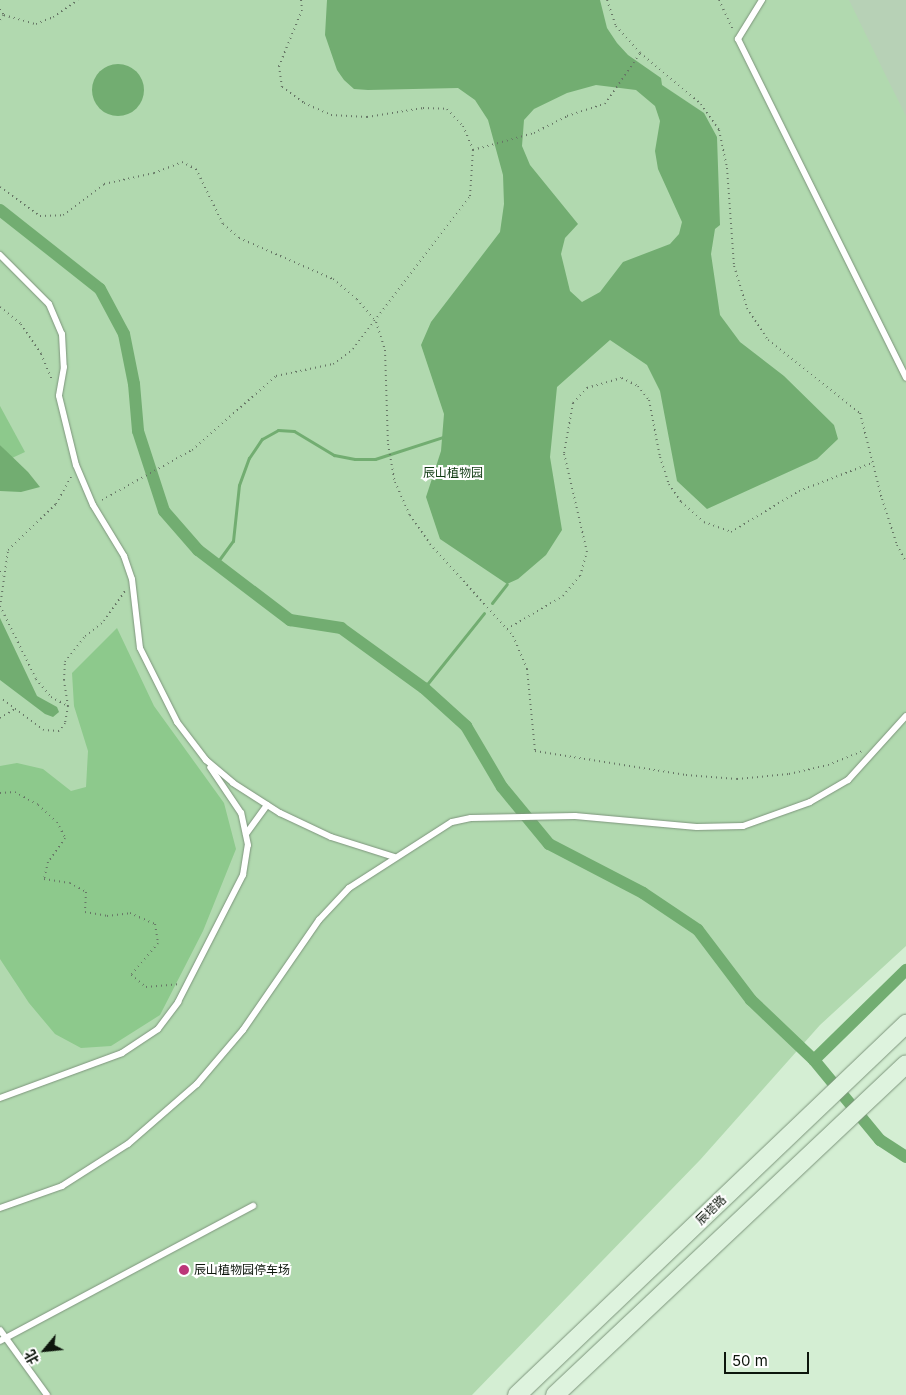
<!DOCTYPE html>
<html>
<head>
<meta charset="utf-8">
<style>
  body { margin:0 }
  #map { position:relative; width:906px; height:1395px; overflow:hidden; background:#d4eed3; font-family:Inter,"Noto Sans SC",sans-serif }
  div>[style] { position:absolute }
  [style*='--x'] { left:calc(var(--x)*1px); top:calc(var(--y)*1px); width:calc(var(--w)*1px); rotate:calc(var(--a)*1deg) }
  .green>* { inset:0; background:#b1d9af }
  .forest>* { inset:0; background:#8dc98c }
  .water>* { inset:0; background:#72ad71 }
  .round { border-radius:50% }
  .stream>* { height:3px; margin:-1.5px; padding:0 1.5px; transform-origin:1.5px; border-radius:1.5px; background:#72ad71 }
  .canal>* { height:12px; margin:-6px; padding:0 6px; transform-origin:6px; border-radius:6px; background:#72ad71 }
  .building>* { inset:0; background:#b7d1b6 }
  .path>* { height:2px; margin-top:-1px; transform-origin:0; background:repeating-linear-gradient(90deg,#677766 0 1px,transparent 0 5px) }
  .roads { filter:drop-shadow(0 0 1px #7d957c) drop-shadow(0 0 1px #7d957c) }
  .lane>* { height:6px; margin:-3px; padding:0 3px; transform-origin:3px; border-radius:3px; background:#fff }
  .secondary>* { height:18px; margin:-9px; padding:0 9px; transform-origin:9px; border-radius:9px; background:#def3de }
  .dots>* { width:14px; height:14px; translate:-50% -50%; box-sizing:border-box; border:2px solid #fff; border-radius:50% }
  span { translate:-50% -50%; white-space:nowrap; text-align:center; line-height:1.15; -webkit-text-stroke:4px #fff; paint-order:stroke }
  .park-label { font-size:12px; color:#0f3a11 }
  .street-label { font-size:12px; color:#0d160c }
  .poi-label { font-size:12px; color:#0d160c }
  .left { translate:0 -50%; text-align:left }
  .north { position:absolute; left:20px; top:1325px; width:50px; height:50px; -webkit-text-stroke:4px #fff; paint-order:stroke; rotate:242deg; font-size:14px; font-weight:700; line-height:20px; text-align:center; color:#0d160c }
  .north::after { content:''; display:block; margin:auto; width:18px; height:22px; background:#0d160c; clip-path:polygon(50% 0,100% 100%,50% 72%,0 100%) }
  .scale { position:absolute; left:724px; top:1352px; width:85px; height:22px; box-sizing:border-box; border:2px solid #0d160c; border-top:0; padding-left:6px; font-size:15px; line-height:18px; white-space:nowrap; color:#0d160c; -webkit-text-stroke:4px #fff; paint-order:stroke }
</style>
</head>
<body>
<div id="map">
  <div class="green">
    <i style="clip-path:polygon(0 0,906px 0,906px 946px,820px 1025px,700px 1160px,472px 1395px,0 1395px)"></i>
  </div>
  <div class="forest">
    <i style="clip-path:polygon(0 406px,25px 452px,12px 458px,0 445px)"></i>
    <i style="clip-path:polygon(117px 628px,154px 706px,224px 803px,236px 849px,203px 931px,160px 1015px,111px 1046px,81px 1048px,55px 1034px,29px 1003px,0 959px,0 766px,17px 763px,43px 769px,71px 791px,86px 787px,88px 751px,74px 706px,72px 673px)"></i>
  </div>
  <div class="water">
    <i style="clip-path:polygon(evenodd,327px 0,600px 0,607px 28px,617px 43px,628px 55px,661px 78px,662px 85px,704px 113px,717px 137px,720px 225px,715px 229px,711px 254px,720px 315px,740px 342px,784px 376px,834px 425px,838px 439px,817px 459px,707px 509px,677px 481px,660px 391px,647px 365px,610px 340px,557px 387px,550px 457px,562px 530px,546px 555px,518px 579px,507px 584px,440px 539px,426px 497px,441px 451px,444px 414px,421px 345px,431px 322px,500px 232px,504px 204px,503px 175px,488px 120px,475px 100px,458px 88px,368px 90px,354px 89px,344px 80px,337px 70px,325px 35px,327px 0,596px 85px,636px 90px,655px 106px,660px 121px,655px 151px,658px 169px,682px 222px,679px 234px,670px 244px,623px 262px,600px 292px,582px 302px,570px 291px,561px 254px,565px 238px,578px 224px,530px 165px,522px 146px,524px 120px,534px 109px,567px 93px,596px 85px)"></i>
    <i class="round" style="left:92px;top:64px;width:52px;height:52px"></i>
    <i style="clip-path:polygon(0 445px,28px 472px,40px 487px,21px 492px,0 491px)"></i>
    <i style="clip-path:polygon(0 618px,37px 696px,57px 707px,59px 712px,53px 717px,45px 714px,0 680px)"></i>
  </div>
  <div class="stream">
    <i style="--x:216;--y:564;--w:29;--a:-54"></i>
    <i style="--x:233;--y:541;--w:56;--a:-83.9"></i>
    <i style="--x:239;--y:485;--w:29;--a:-70"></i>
    <i style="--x:249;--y:458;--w:23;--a:-56"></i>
    <i style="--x:262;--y:439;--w:18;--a:-29"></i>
    <i style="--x:278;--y:430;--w:16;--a:4"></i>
    <i style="--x:294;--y:431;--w:47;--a:31"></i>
    <i style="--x:334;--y:455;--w:21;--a:11"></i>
    <i style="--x:355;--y:459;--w:20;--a:0"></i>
    <i style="--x:375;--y:459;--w:71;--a:-17.9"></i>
    <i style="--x:492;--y:603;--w:24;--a:-52"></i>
    <i style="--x:424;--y:688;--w:96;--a:-51.3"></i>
  </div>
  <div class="canal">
    <i style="--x:0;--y:210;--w:127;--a:38.3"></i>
    <i style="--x:100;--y:289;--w:51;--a:61.9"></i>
    <i style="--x:124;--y:334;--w:51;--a:78.7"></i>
    <i style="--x:134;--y:384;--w:47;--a:85.1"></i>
    <i style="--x:138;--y:431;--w:84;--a:72"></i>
    <i style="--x:164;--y:511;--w:52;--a:48.9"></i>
    <i style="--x:198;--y:550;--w:116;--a:37.3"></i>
    <i style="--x:290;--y:620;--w:52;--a:8.9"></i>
    <i style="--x:341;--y:628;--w:102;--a:35.9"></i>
    <i style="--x:424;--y:688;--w:57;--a:42.1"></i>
    <i style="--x:466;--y:726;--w:71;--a:59.5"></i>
    <i style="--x:502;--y:787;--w:74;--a:50.5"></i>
    <i style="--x:549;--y:844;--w:106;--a:27.5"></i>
    <i style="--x:643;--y:893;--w:66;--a:33.9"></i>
    <i style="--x:698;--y:930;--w:88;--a:52.9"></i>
    <i style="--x:751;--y:1000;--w:87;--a:43.6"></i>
    <i style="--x:814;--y:1060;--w:104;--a:50.5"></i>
    <i style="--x:880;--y:1140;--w:31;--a:33"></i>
    <i style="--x:814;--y:1060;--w:129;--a:-44.4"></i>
  </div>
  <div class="building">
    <i style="clip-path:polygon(849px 0,906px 0,906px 116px,886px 76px)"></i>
  </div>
  <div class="path">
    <i style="--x:301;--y:0;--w:10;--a:84"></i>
    <i style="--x:302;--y:10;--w:61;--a:112.3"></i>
    <i style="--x:279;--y:66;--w:21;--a:82"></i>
    <i style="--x:282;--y:87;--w:27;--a:36"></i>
    <i style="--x:304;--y:103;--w:30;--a:24"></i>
    <i style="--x:331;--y:115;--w:36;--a:3"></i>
    <i style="--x:367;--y:117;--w:57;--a:-9.1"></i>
    <i style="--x:423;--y:108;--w:24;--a:2"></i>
    <i style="--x:447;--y:109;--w:23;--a:47"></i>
    <i style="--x:463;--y:126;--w:26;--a:67"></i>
    <i style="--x:607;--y:0;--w:28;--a:71"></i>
    <i style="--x:616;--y:26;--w:36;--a:48"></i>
    <i style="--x:640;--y:53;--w:80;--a:39.9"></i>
    <i style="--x:701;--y:104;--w:32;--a:55"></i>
    <i style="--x:719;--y:130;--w:39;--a:78"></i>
    <i style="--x:727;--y:168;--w:98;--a:85.9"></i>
    <i style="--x:734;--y:266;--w:44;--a:72.8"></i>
    <i style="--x:747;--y:308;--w:38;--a:57"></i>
    <i style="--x:768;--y:340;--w:117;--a:38.4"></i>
    <i style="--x:860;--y:413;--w:89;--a:75.7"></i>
    <i style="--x:882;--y:499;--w:48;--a:71.9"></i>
    <i style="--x:897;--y:545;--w:19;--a:62"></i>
    <i style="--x:719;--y:0;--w:33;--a:65"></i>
    <i style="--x:0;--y:9;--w:7;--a:56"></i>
    <i style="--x:4;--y:15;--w:33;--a:16"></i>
    <i style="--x:36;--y:24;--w:18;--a:-22"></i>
    <i style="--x:53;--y:17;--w:30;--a:-34"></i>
    <i style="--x:0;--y:20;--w:6;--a:-51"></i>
    <i style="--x:0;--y:187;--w:49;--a:35.9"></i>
    <i style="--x:40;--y:216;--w:23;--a:-2"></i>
    <i style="--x:63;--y:215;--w:51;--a:-37.1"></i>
    <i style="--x:104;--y:184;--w:51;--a:-12.4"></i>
    <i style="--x:154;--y:173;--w:30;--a:-21"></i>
    <i style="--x:182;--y:162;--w:16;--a:27"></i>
    <i style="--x:196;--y:169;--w:61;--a:63.9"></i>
    <i style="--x:223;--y:224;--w:21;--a:41"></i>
    <i style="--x:239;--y:238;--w:103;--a:23.6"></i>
    <i style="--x:333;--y:279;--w:31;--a:40"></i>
    <i style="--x:357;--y:299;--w:30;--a:50"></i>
    <i style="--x:376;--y:322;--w:29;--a:72"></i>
    <i style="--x:385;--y:350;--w:94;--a:88.2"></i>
    <i style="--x:388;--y:444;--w:39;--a:80"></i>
    <i style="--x:395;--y:482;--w:36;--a:66"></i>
    <i style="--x:410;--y:515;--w:35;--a:55"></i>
    <i style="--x:430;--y:544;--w:124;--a:47.9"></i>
    <i style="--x:513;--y:636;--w:36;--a:67"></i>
    <i style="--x:527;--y:669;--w:82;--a:84.4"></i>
    <i style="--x:535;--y:751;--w:153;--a:9"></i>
    <i style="--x:686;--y:775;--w:51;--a:4.5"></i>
    <i style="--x:737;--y:779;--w:52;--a:-5.5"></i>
    <i style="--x:789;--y:774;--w:40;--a:-13"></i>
    <i style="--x:828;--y:765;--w:37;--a:-22"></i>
    <i style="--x:0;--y:307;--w:27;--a:39"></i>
    <i style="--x:21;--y:324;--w:36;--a:56"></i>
    <i style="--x:41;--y:354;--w:28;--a:67"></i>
    <i style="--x:102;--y:500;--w:103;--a:-29.1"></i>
    <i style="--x:192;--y:450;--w:112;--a:-41.4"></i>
    <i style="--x:276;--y:376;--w:58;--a:-11.9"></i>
    <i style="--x:333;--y:364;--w:25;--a:-37"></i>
    <i style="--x:353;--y:349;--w:193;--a:-52.6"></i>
    <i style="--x:470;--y:196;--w:46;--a:-86.3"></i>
    <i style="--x:473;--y:150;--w:63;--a:-15.6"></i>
    <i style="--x:534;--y:133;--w:37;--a:-27"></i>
    <i style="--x:567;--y:116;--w:40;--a:-18"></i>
    <i style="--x:605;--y:104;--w:62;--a:-55.5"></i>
    <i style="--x:0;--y:571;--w:5;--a:68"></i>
    <i style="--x:0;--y:606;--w:81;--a:63.7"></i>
    <i style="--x:36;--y:679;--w:23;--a:50"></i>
    <i style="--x:51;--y:697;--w:19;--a:28"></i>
    <i style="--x:68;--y:706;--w:17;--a:100"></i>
    <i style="--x:65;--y:723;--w:10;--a:127"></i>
    <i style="--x:59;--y:731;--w:15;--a:-176"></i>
    <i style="--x:44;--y:730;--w:55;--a:-143.1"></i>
    <i style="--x:0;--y:607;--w:58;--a:-82"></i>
    <i style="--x:8;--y:550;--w:66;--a:-43.8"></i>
    <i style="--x:56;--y:504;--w:31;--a:-61"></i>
    <i style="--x:507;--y:629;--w:65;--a:-30.5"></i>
    <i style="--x:563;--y:596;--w:26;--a:-50"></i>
    <i style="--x:580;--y:576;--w:25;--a:-74"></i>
    <i style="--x:587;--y:552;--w:102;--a:-103.1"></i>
    <i style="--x:564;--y:453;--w:51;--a:-79.8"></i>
    <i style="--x:573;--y:403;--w:21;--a:-47"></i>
    <i style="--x:587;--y:388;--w:36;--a:-16"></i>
    <i style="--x:622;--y:378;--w:18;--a:27"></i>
    <i style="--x:638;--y:386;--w:18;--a:52"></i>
    <i style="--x:649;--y:400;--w:58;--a:79.1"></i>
    <i style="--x:660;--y:457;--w:28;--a:72"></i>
    <i style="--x:669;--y:484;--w:22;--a:56"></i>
    <i style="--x:681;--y:502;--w:30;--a:41"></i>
    <i style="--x:704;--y:522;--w:29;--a:20"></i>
    <i style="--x:731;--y:532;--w:79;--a:-31.1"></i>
    <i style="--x:799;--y:491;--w:80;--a:-21.1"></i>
    <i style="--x:68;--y:706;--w:26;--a:-99"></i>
    <i style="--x:64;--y:680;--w:18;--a:-87"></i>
    <i style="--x:65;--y:662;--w:33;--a:-52"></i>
    <i style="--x:85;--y:636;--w:24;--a:-38"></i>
    <i style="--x:104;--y:621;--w:37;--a:-55"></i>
    <i style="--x:0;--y:718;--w:17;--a:-31"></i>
    <i style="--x:0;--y:793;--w:15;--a:-4"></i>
    <i style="--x:15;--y:792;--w:26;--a:29"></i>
    <i style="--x:38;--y:805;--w:25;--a:42"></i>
    <i style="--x:57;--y:822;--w:18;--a:63"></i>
    <i style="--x:65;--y:838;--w:29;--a:125"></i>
    <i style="--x:48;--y:862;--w:17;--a:103"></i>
    <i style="--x:44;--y:879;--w:26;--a:9"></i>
    <i style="--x:70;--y:883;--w:18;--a:29"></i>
    <i style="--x:86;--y:892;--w:20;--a:93"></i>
    <i style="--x:85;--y:912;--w:22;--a:10"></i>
    <i style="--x:107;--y:916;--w:23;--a:-7"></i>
    <i style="--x:130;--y:913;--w:27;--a:24"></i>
    <i style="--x:155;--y:924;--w:19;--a:81"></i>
    <i style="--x:158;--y:943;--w:42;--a:130.2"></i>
    <i style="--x:131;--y:975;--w:19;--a:39"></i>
    <i style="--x:146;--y:987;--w:32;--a:-5"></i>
  </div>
  <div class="roads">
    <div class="lane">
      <i style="--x:762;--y:0;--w:46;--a:121.6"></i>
      <i style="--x:738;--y:39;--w:378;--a:63.6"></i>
      <i style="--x:0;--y:255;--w:69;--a:45"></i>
      <i style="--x:49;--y:304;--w:33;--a:67"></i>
      <i style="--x:62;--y:334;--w:33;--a:87"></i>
      <i style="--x:64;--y:367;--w:29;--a:100"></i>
      <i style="--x:59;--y:396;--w:71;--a:76.2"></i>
      <i style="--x:76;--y:465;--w:43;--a:67"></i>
      <i style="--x:93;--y:505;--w:60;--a:58.7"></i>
      <i style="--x:124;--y:556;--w:24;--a:71"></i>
      <i style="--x:132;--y:579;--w:69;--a:83.4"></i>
      <i style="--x:140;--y:648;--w:83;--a:63.4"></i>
      <i style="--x:177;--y:722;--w:48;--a:52.7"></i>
      <i style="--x:206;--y:760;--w:35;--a:40"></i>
      <i style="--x:233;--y:783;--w:56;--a:32.6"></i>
      <i style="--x:280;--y:813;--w:56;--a:25.2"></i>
      <i style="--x:331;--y:837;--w:66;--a:17.6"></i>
      <i style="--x:246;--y:834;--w:36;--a:-54"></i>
      <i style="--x:0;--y:1098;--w:130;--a:-20.2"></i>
      <i style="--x:122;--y:1053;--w:43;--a:-33.7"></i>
      <i style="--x:158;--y:1029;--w:34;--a:-53"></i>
      <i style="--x:178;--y:1002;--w:143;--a:-62.9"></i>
      <i style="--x:243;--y:875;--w:30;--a:-81"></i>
      <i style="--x:248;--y:845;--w:33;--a:-102"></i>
      <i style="--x:241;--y:813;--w:55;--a:-124"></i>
      <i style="--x:0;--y:1208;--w:66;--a:-19.5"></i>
      <i style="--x:62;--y:1186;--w:78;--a:-32.5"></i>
      <i style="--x:128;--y:1144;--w:91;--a:-41"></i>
      <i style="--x:197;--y:1084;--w:71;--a:-49.6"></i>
      <i style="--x:243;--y:1030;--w:134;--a:-55.4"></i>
      <i style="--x:319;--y:920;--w:44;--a:-46.8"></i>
      <i style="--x:349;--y:888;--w:122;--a:-32.7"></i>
      <i style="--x:452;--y:822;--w:19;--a:-12"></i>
      <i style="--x:471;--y:818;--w:104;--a:-1.1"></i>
      <i style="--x:575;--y:816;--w:122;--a:5.2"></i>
      <i style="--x:697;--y:827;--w:46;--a:-1.2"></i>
      <i style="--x:743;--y:826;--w:71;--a:-19.7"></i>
      <i style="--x:810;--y:802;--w:44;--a:-30.1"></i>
      <i style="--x:848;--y:780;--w:86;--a:-47.8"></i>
      <i style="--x:0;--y:1330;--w:80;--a:54.1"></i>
      <i style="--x:0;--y:1341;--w:287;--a:-28.1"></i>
    </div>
    <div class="secondary">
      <i style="--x:517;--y:1395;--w:538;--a:-43.64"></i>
      <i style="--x:555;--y:1395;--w:482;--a:-43.3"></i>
    </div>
  </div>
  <div class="dots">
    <i style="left:184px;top:1270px;background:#bc3679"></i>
  </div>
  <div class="park-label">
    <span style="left:453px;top:473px">辰山植物园</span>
  </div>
  <div class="street-label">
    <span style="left:711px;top:1210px;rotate:-44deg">辰塔路</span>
  </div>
  <div class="poi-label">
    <span class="left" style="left:194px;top:1270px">辰山植物园停车场</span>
  </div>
  <div class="north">北</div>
  <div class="scale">50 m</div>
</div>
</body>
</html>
